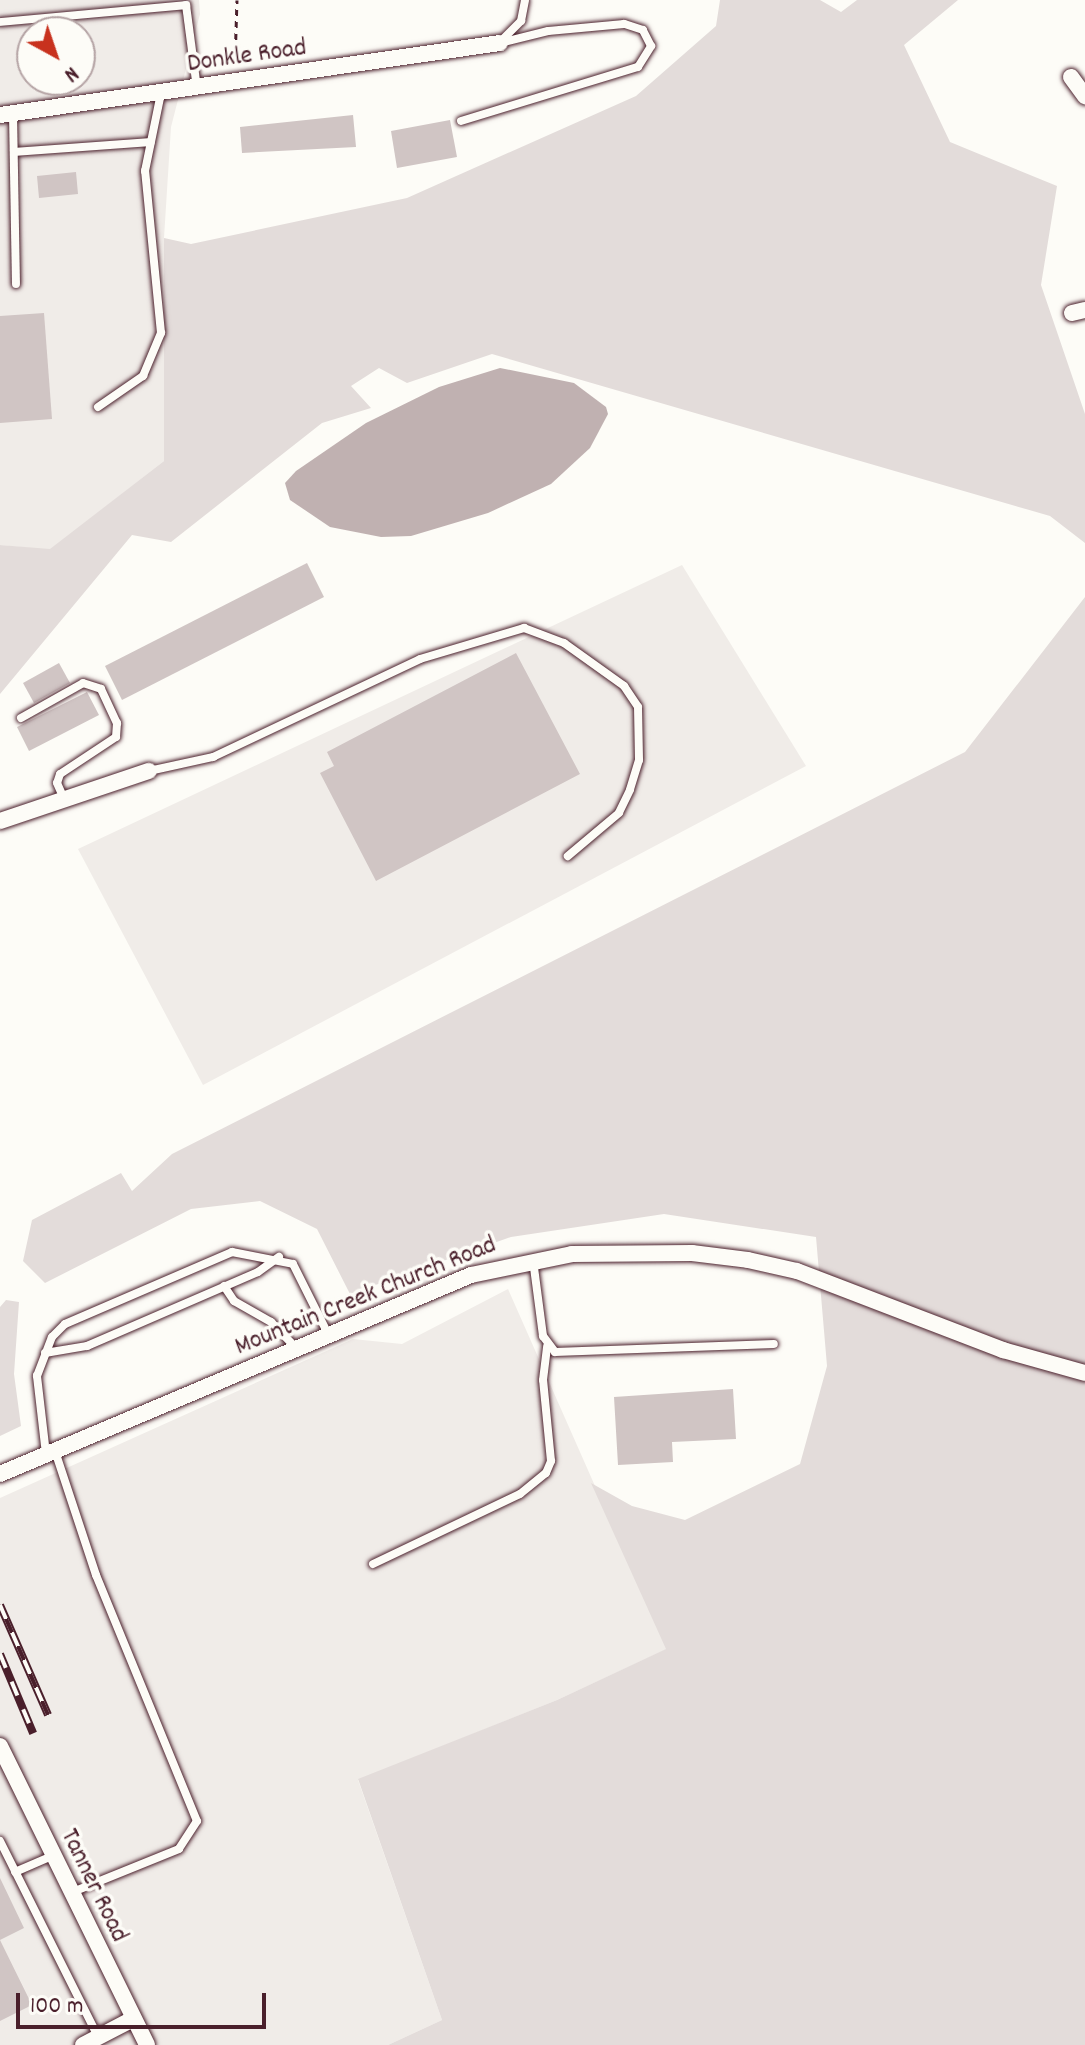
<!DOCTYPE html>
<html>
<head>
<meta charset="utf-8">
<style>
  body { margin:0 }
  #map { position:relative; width:1085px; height:2045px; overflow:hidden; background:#fdfcf7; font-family:Dekko,sans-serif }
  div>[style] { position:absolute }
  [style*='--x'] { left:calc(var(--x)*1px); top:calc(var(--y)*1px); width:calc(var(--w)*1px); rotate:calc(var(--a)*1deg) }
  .built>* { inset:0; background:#f0ece8 }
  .green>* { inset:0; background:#e3dcda }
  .water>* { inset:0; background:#c0b1b1 }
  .building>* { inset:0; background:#d0c5c4 }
  .path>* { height:3px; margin-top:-1.5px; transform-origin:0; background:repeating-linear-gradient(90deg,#4a1f2b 0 6px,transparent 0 12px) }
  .roads { filter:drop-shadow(0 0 2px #4a1f2b) drop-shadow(0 0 2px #4a1f2b) }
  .lane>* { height:8px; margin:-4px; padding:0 4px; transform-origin:4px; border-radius:4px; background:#fdfcf7 }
  .street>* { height:16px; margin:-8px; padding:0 8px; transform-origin:8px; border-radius:8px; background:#fdfcf7 }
  .rail>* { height:8px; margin-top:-4px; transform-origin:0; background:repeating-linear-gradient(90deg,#fdfcf7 0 15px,#4a1f2b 0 30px); box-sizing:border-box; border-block:2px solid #4a1f2b }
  span { translate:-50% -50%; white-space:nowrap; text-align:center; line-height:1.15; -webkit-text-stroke:7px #fdfcf7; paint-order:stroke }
  .street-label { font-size:26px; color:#4a1f2b }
  .north { position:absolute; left:16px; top:16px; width:80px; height:80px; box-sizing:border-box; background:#fdfcf7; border:2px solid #b5a4a5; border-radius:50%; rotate:140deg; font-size:22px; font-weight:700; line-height:32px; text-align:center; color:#4a1f2b }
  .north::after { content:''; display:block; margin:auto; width:28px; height:36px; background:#c8321e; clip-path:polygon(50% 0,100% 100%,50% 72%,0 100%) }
  .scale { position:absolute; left:16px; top:1993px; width:250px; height:36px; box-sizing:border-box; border:4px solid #4a1f2b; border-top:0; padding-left:10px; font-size:24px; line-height:28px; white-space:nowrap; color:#4a1f2b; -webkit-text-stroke:6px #fdfcf7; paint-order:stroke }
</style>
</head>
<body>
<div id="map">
  <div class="built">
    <i style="clip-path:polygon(evenodd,0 0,199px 0,200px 14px,171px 127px,164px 238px,164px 461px,50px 550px,0 545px,0 0,32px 32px,80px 32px,80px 80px,32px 80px,32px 32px)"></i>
    <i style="clip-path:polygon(682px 565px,806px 766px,203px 1085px,78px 849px)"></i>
    <i style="clip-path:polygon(508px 1289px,667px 1649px,557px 1700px,358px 1780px,442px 2020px,388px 2045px,0 2045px,0 1498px,353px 1339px,402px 1344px)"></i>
  </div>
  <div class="green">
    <i style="clip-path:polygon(720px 0,820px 0,841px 12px,857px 0,958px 0,904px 45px,950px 142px,1057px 186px,1041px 285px,1085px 414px,1085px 543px,1050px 516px,492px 354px,407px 383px,379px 368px,351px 386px,371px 408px,322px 423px,171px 542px,132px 535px,0 694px,0 545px,50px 549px,164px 461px,164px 238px,191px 244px,407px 198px,636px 96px,716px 26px)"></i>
    <i style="clip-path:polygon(1085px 597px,1085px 2045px,388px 2045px,442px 2020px,358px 1779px,557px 1700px,666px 1649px,591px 1483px,632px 1506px,685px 1520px,800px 1464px,827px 1366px,816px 1237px,664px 1214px,511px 1237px,350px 1294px,317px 1229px,260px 1201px,191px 1209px,45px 1283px,23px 1261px,32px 1220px,121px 1173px,132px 1191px,172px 1154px,965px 752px)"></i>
    <i style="clip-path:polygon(6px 1300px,19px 1302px,14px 1374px,21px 1426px,0 1436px,0 1307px)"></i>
  </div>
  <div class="water">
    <i style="clip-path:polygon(500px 368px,574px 383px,606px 407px,608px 414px,590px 448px,551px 484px,488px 513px,411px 536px,381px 537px,330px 527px,290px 500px,285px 483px,296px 471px,366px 423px,439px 387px)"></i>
  </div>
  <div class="building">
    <i style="clip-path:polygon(353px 115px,356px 147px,242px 153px,240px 127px)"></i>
    <i style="clip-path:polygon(450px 120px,457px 157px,397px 168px,391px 131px)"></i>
    <i style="clip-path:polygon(76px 172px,78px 194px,39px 198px,37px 176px)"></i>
    <i style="clip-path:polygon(44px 313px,52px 419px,0 423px,0 316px)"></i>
    <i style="clip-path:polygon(307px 563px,324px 597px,122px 700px,105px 666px)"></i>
    <i style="clip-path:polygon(516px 653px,580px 774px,376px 881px,320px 773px,334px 766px,327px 752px)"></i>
    <i style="clip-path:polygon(59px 663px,70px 683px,34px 703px,23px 683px)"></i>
    <i style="clip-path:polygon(87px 692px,99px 715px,29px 751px,17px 727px)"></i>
    <i style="clip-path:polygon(733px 1389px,736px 1439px,672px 1442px,673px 1462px,618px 1465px,614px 1397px)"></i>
    <i style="clip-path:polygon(0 1878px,24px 1928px,0 1940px,32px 2005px,0 2021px)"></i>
  </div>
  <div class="path">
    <i style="--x:235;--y:63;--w:63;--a:-88.2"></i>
  </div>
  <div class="roads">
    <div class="lane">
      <i style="--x:0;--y:22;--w:187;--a:-5.2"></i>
      <i style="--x:186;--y:5;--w:84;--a:82.5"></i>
      <i style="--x:500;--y:42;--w:30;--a:-45"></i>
      <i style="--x:521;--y:21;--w:21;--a:-79"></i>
      <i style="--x:13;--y:114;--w:170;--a:89"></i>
      <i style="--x:461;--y:121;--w:185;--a:-17"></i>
      <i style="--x:638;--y:67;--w:25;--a:-58"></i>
      <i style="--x:651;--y:46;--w:18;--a:-117"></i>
      <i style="--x:643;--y:30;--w:20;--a:-162"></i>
      <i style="--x:624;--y:24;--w:76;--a:174.7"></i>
      <i style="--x:548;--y:31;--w:49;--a:166"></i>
      <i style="--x:14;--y:152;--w:137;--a:-4.2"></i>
      <i style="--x:98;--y:407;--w:55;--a:-34.6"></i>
      <i style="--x:143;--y:376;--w:47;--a:-67.3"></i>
      <i style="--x:161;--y:333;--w:163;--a:-95.6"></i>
      <i style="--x:145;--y:171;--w:80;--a:-78.4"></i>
      <i style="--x:21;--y:718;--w:71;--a:-29.4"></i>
      <i style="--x:83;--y:683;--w:19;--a:18"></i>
      <i style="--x:101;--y:689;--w:38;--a:65"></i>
      <i style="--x:117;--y:723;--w:14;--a:94"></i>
      <i style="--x:116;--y:737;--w:67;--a:146.5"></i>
      <i style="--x:60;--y:774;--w:9;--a:108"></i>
      <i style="--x:57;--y:783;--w:17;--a:66"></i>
      <i style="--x:149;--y:771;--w:66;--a:-12.3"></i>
      <i style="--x:213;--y:757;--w:229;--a:-25.3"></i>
      <i style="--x:420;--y:659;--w:109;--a:-16.6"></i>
      <i style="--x:524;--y:628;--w:43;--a:20.6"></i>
      <i style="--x:564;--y:643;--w:74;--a:35.6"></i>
      <i style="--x:624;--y:686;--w:25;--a:56"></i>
      <i style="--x:638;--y:707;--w:53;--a:88.9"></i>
      <i style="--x:639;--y:760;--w:31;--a:107"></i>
      <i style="--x:630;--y:790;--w:25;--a:116"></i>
      <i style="--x:619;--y:813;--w:67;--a:139.9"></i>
      <i style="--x:533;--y:1260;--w:77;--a:82.5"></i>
      <i style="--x:543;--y:1336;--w:20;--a:53"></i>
      <i style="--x:555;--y:1352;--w:219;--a:-2.1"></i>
      <i style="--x:224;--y:1286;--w:18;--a:56"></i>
      <i style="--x:234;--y:1301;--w:43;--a:29.6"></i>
      <i style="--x:271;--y:1322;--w:36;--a:46"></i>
      <i style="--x:45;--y:1353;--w:43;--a:-9.5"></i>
      <i style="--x:87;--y:1346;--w:186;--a:-23.4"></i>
      <i style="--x:258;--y:1272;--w:26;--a:-36"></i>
      <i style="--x:55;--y:1451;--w:131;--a:71.7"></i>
      <i style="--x:96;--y:1575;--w:266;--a:67.7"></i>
      <i style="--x:197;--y:1821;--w:33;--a:123"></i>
      <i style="--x:179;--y:1849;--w:118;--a:158"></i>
      <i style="--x:46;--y:1454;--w:79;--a:-96.6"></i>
      <i style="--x:37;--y:1376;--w:42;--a:-69"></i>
      <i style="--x:52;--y:1337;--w:18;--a:-45"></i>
      <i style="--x:65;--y:1324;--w:182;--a:-23.3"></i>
      <i style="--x:232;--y:1252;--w:62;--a:11.1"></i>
      <i style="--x:293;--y:1264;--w:78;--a:63.4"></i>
      <i style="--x:373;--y:1564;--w:163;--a:-25.5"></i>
      <i style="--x:520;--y:1494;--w:33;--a:-39"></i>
      <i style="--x:546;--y:1473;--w:13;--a:-67"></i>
      <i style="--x:551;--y:1461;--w:81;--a:-95.6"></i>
      <i style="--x:543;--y:1380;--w:34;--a:-83"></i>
      <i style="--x:0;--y:1841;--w:219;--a:63.4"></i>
      <i style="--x:15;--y:1872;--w:40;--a:-23.4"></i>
    </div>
    <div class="street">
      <i style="--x:1071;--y:77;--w:24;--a:54"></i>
      <i style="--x:0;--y:115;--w:505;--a:-8.19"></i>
      <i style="--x:1072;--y:313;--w:13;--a:-13"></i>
      <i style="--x:0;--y:821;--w:157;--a:-18.6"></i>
      <i style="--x:0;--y:1474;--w:511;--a:-22.9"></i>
      <i style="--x:471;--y:1275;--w:103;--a:-11.7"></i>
      <i style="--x:572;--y:1254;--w:120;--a:-0.5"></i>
      <i style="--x:692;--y:1253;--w:56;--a:7.1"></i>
      <i style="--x:748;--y:1260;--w:50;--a:12.7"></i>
      <i style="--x:797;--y:1271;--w:221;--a:21"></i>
      <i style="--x:1003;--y:1350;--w:85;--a:15.7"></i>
      <i style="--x:0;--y:1746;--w:333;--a:63.8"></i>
      <i style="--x:83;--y:2045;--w:56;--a:-27.5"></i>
    </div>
  </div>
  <div class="rail">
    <i style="--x:0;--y:1605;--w:120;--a:66.4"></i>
    <i style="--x:0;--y:1654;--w:86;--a:67.3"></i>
  </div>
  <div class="street-label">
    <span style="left:247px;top:57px;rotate:-8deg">Donkle Road</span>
    <span style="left:366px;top:1297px;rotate:-22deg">Mountain Creek Church Road</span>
    <span style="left:93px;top:1886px;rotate:64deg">Tanner Road</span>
  </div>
  <div class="north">N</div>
  <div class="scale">100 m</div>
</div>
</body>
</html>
